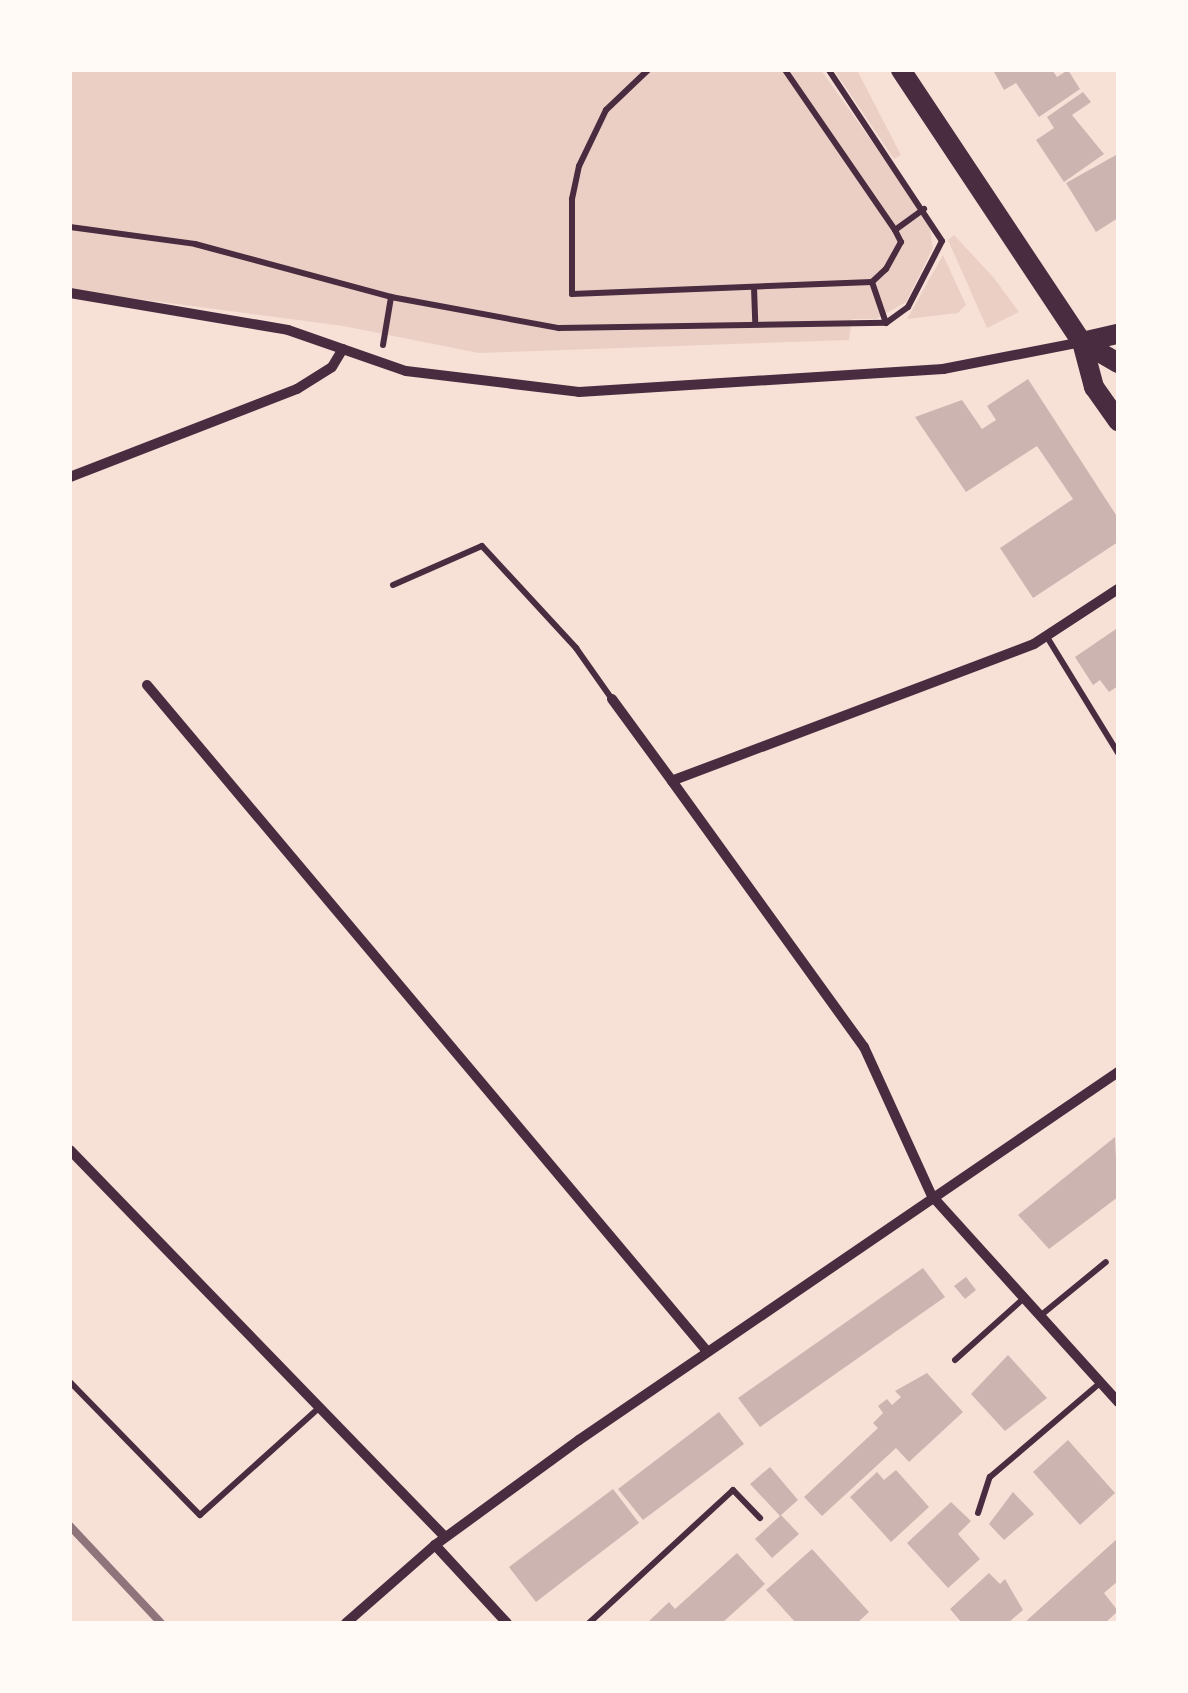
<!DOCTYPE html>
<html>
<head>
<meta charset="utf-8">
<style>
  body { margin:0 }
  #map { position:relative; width:1188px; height:1693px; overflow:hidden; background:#f7e1d7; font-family:Mulish,sans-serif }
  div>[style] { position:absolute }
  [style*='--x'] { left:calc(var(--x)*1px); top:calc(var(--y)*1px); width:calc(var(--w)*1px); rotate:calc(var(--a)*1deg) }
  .green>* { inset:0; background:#ebcfc5 }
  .building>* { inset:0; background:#ccb4b1 }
  .path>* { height:6px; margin:-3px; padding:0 3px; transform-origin:3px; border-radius:3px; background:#4a2c40 }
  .service>* { height:6px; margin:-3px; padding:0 3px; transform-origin:3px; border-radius:3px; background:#4a2c40 }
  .minor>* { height:10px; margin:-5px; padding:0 5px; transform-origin:5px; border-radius:5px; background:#4a2c40 }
  .secondary>* { height:20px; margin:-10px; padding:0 10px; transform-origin:10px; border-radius:10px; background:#4a2c40 }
  .rail>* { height:8px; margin:-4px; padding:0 4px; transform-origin:4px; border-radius:4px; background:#8f747c }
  span { translate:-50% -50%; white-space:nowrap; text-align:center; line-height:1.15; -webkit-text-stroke:9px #fffaf5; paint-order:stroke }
  .frame { position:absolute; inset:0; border:72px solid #fffaf5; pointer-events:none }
</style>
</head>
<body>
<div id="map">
  <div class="green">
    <i style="clip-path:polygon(70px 70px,821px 70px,929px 222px,933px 248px,906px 302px,876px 319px,852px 319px,849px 340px,479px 353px,343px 326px,70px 290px)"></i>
    <i style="clip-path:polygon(834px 70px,857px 70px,901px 155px,894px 159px)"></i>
    <i style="clip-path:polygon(954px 235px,994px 278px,1019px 312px,987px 328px,948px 240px)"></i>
    <i style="clip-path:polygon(943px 255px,966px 305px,958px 313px,907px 319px)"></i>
  </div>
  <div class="building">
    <i style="clip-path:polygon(993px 70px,1052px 70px,1057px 77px,1068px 70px,1080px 89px,1039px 117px,1016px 83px,1004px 90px)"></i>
    <i style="clip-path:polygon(1083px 92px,1091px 102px,1072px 115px,1104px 154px,1064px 182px,1036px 140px,1054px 128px,1047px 117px)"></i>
    <i style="clip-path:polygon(1116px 155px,1118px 218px,1096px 232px,1066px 183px)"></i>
    <i style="clip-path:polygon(1028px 379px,1118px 518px,1118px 542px,1033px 598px,1000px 548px,1073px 499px,1037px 446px,966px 492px,915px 417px,962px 400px,982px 429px,996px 420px,987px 406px)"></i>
    <i style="clip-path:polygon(1116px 629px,1118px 686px,1109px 692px,1100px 680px,1093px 685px,1075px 657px)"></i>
    <i style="clip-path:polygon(1115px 1137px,1118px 1197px,1049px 1249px,1018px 1215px)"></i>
    <i style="clip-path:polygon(923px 1268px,945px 1297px,760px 1427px,738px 1398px)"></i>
    <i style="clip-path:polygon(966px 1277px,976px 1290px,965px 1299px,954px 1286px)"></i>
    <i style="clip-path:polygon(1008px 1355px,1047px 1398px,1005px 1431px,971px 1394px)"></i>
    <i style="clip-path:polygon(927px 1373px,963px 1412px,909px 1462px,896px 1448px,822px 1516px,804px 1497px,878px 1428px,873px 1423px,883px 1413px,878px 1406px,887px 1399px,892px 1405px,901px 1397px,895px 1391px)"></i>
    <i style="clip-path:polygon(719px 1412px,744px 1444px,643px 1520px,618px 1489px)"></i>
    <i style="clip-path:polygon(1068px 1440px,1115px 1493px,1080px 1525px,1033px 1472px)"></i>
    <i style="clip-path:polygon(770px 1467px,798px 1500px,781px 1515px,799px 1534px,772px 1558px,755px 1539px,780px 1516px,750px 1484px)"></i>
    <i style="clip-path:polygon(896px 1470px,929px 1507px,891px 1542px,850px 1497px,877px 1472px,884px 1480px)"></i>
    <i style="clip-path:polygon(613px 1489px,639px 1523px,536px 1602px,509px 1567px)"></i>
    <i style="clip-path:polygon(1013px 1492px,1034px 1514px,1004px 1540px,989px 1524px)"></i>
    <i style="clip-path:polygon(951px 1502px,971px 1521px,958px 1534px,980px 1559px,948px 1588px,907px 1543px)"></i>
    <i style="clip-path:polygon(1118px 1538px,1118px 1581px,1104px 1593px,1118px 1611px,1105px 1623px,1024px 1623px)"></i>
    <i style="clip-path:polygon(812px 1549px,869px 1612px,857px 1623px,796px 1623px,766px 1590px)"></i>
    <i style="clip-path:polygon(737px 1553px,765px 1584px,722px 1623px,647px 1623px,669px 1602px,675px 1609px)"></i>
    <i style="clip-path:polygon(989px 1573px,1000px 1584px,1005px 1579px,1023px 1610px,1008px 1623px,962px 1623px,950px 1609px)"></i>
  </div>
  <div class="path">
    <i style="--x:648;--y:70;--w:58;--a:136.4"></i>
    <i style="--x:606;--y:110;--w:62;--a:115.7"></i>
    <i style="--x:579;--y:166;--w:34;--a:102"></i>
    <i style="--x:572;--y:199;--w:95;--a:90"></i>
    <i style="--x:572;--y:294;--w:300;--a:-2.3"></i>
    <i style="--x:872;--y:282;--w:19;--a:-43"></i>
    <i style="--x:886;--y:269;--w:31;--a:-61"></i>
    <i style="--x:901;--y:242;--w:13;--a:-117"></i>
    <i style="--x:895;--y:230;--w:194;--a:-124.5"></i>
    <i style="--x:70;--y:227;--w:126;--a:7.7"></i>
    <i style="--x:195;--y:244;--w:203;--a:15.1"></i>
    <i style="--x:391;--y:297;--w:171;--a:10.5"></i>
    <i style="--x:559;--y:328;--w:327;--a:-0.9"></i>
    <i style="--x:886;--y:323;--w:27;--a:-36"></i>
    <i style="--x:908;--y:307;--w:74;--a:-62.7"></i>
    <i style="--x:942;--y:241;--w:205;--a:-123.5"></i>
    <i style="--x:895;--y:230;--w:36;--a:-36"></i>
    <i style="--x:872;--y:282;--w:43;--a:71.1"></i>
    <i style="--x:754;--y:287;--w:34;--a:88"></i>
    <i style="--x:383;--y:345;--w:49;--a:-80.5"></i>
  </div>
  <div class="service">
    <i style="--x:393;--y:585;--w:97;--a:-23.7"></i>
    <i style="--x:482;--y:546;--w:139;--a:47.3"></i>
    <i style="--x:576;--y:648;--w:62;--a:54.8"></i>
    <i style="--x:1047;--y:637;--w:136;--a:58.5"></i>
    <i style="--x:1040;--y:1316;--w:85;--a:-39.3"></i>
    <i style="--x:955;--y:1360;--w:93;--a:-41.9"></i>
    <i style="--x:70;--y:1382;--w:186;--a:45.7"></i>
    <i style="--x:200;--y:1515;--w:161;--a:-42"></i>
    <i style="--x:978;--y:1513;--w:38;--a:-72"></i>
    <i style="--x:990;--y:1477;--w:145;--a:-40.5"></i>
    <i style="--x:589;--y:1623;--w:196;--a:-42.7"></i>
    <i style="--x:733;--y:1490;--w:39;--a:46"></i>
  </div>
  <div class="minor">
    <i style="--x:70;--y:293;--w:221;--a:9.6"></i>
    <i style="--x:288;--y:330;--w:125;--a:19.2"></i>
    <i style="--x:406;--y:371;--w:174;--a:6.9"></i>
    <i style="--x:579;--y:392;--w:365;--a:-3.6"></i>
    <i style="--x:943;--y:369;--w:142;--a:-11"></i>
    <i style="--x:70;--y:477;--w:243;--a:-21.2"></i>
    <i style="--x:297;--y:389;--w:41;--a:-32.2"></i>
    <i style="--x:332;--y:367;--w:21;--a:-59"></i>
    <i style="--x:1118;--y:589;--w:100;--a:146.8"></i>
    <i style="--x:1034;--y:644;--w:387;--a:159.3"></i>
    <i style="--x:672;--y:781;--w:328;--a:54.2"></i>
    <i style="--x:864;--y:1047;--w:164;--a:65.5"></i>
    <i style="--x:932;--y:1196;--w:278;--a:47.9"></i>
    <i style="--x:147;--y:685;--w:869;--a:49.95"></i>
    <i style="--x:612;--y:699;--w:102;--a:53.8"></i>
    <i style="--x:70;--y:1150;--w:539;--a:45.9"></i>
    <i style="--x:435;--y:1545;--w:106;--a:47.3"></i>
    <i style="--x:346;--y:1623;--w:118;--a:-41.2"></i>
    <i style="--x:435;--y:1545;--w:178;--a:-36.1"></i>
    <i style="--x:579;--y:1440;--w:653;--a:-34.32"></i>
  </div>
  <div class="secondary">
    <i style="--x:901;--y:70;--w:327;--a:56.4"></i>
    <i style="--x:1082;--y:342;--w:47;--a:75.1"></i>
    <i style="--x:1094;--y:387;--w:42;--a:54.8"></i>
    <i style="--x:1082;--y:342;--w:42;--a:30.3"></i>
    <i style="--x:1082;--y:342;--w:37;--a:-13"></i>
  </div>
  <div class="rail">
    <i style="--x:70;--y:1526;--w:133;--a:46.8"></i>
  </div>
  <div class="frame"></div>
</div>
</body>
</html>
